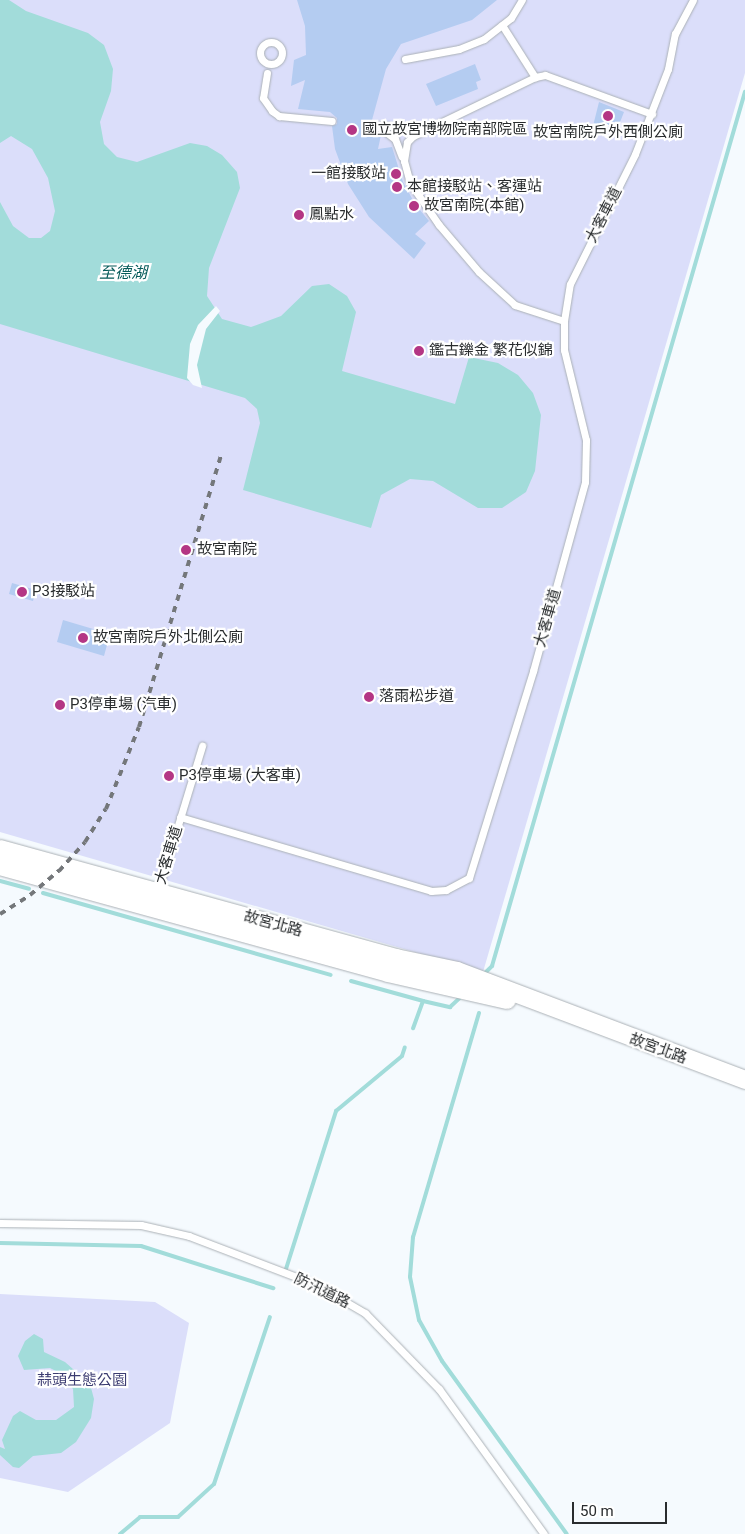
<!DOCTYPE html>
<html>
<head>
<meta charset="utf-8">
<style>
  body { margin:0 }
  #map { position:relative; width:745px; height:1534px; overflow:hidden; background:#f5fafe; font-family:Roboto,"Noto Sans TC",sans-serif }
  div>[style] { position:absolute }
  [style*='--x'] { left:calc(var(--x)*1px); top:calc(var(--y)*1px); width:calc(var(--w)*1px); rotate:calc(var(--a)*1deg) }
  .green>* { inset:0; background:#dbdefa }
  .water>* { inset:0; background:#a2dcda }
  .pier>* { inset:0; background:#f5fafe }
  .stream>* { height:4px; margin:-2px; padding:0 2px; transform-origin:2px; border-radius:2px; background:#a2dcda }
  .building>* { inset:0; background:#b4ccf1 }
  .roads { filter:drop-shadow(0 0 1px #abb1b6) drop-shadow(0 0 1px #abb1b6) }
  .service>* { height:7px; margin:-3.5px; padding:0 3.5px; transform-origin:3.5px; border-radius:3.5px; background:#fff }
  .service>.ring { margin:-3.5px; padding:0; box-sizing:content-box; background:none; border:7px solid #fff; border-radius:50% }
  .tertiary>* { height:18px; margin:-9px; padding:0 9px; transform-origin:9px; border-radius:9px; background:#fff }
  .rail>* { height:4px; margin-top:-2px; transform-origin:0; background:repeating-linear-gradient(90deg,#74777a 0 6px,transparent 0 12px) }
  .dots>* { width:14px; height:14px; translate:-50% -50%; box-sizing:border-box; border:2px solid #fff; border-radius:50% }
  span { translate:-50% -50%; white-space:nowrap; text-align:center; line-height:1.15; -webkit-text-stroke:4.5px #fff; paint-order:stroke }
  .poi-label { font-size:15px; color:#292c2e }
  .left { translate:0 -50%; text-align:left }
  .right { translate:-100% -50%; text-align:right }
  .street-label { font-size:15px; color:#292c2e }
  .park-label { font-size:15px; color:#3c3c71 }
  .water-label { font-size:16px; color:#065b5a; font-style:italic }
  .scale { position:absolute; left:572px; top:1502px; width:95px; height:22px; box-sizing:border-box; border:2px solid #292c2e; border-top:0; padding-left:6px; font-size:15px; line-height:18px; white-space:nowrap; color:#292c2e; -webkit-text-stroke:4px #fff; paint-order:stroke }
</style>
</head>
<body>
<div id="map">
  <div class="green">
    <i style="clip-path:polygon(0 0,745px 0,745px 73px,483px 972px,0 832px)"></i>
    <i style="clip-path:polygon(0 1294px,155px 1302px,189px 1323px,170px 1423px,68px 1492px,0 1478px)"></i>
  </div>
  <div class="water">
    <i style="clip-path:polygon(0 0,9px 0,26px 11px,88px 33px,104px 45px,113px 69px,111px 91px,100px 122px,104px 144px,117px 157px,137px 162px,190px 143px,207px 146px,222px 155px,237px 172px,240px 188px,209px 268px,207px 296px,222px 319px,251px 327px,281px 316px,312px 286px,329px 284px,347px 296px,356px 312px,342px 371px,455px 404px,469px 357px,498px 363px,518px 375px,533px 393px,541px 415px,535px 471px,526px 492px,502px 508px,478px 508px,433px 481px,410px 479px,381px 495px,371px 528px,243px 490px,260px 423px,257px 409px,245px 398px,0 324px,0 202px,13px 226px,29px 238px,41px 238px,50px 231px,55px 211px,48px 178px,32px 149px,11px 136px,0 143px)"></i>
    <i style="clip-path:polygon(34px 1334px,43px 1339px,44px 1352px,65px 1362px,90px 1384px,94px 1399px,91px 1418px,76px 1442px,61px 1453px,33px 1456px,19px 1468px,13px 1467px,0 1455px,0 1447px,5px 1449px,2px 1440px,13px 1416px,20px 1411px,36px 1420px,56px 1420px,74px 1407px,73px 1389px,60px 1373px,50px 1368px,24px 1370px,18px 1356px,25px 1341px)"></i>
  </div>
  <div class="pier">
    <i style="clip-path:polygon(216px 306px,220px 311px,206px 329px,197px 365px,202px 388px,193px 385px,187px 378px,190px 344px,198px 325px)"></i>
  </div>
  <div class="stream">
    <i style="--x:0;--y:881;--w:30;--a:15"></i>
    <i style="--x:43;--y:893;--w:299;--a:15.9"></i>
    <i style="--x:483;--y:975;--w:13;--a:-45"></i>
    <i style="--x:492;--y:966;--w:910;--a:-73.86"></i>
    <i style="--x:351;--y:981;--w:75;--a:15.5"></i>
    <i style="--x:423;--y:1001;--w:29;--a:110"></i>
    <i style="--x:423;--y:1001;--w:28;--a:13"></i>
    <i style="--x:450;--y:1007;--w:16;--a:-43"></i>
    <i style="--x:479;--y:1013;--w:234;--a:106.4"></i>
    <i style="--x:413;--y:1237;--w:40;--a:94.3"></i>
    <i style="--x:410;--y:1277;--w:44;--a:78.2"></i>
    <i style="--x:419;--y:1320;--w:47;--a:60.7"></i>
    <i style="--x:442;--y:1361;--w:213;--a:54.2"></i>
    <i style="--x:0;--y:1243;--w:141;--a:1.2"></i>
    <i style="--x:141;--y:1246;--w:139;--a:17.7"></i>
    <i style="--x:285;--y:1272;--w:169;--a:-72.4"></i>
    <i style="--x:336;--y:1111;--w:86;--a:-39.8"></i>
    <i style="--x:402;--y:1056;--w:9;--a:-72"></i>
    <i style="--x:120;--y:1534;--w:26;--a:-40"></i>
    <i style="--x:140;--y:1517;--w:38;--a:0"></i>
    <i style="--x:178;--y:1517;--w:49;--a:-42.5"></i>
    <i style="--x:214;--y:1484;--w:176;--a:-71.5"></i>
  </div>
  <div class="building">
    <i style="clip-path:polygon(297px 0,497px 0,472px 20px,401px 44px,386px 69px,372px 120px,366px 124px,370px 133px,381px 135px,378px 149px,392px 147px,403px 182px,415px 204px,429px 221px,415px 234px,426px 243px,414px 259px,369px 217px,348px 184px,335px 149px,332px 126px,337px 124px,337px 118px,330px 112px,298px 109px,305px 80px,291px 86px,294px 60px,306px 55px,305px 26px)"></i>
    <i style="clip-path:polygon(475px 64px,481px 80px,476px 82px,478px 89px,436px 106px,426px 84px)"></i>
    <i style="clip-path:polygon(599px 102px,624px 112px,617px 130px,609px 127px,608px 131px,593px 126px)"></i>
    <i style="clip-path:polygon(12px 583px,36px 590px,33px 601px,9px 594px)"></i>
    <i style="clip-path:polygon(63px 620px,110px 634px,104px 656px,57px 642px)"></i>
  </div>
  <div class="roads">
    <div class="service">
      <i style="--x:502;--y:25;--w:62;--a:57.6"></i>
      <i class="ring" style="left:260px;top:42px;width:15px;height:15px"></i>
      <i style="--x:405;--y:59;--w:55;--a:-10.5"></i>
      <i style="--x:459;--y:49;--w:27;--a:-22"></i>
      <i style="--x:484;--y:39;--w:34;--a:-38"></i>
      <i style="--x:511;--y:18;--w:21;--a:-59"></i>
      <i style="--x:267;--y:73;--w:25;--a:99"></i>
      <i style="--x:263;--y:98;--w:16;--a:55"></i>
      <i style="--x:272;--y:111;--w:9;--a:36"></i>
      <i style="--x:279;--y:116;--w:53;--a:5.4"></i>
      <i style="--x:371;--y:125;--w:58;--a:3"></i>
      <i style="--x:379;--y:127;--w:20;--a:37"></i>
      <i style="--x:395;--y:139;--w:19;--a:69"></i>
      <i style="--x:564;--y:321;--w:52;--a:-161.9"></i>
      <i style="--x:515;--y:305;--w:49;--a:-137.5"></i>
      <i style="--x:479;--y:272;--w:62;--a:-130.4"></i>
      <i style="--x:439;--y:225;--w:51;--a:-124.6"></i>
      <i style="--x:410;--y:183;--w:23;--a:-105"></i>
      <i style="--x:404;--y:161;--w:19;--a:-81"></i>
      <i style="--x:407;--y:142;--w:8;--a:-45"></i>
      <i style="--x:413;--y:136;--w:136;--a:-25.8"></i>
      <i style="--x:535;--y:77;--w:10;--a:-11"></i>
      <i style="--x:545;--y:75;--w:114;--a:20"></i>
      <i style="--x:180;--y:817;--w:262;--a:16.4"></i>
      <i style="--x:431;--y:891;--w:15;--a:-4"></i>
      <i style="--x:446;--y:890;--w:26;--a:-28"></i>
      <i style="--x:469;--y:878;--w:217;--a:-72.8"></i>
      <i style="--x:533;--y:671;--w:196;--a:-74.6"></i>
      <i style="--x:585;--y:482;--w:42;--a:-88.6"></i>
      <i style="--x:586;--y:440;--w:93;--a:-103.7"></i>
      <i style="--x:564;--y:350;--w:29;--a:-90"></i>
      <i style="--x:564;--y:321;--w:37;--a:-81"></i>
      <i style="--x:570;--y:284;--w:145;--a:-63.4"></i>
      <i style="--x:635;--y:154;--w:91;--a:-68.8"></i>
      <i style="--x:668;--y:69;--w:36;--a:-79"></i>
      <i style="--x:675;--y:34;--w:38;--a:-62"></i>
      <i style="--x:158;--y:891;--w:152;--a:-73.1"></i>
      <i style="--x:0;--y:1223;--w:141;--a:0.8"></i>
      <i style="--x:141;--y:1225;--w:49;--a:12.9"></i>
      <i style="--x:189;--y:1236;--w:137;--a:20.9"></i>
      <i style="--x:317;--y:1285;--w:56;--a:30.3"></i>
      <i style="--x:365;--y:1313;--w:106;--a:45.8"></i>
      <i style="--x:439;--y:1389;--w:179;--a:54.1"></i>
    </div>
    <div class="tertiary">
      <i style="--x:0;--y:849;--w:411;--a:15.4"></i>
      <i style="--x:396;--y:958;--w:62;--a:12"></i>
      <i style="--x:457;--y:971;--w:308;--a:20.7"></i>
      <i style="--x:0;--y:866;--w:402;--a:15.4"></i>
      <i style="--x:388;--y:973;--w:122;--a:12.8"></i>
    </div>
  </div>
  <div class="rail">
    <i style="--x:0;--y:914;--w:36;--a:-32"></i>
    <i style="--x:30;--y:895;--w:38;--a:-40"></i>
    <i style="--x:59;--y:871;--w:39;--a:-48"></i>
    <i style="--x:85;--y:842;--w:39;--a:-58"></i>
    <i style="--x:106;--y:809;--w:88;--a:-68.1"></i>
    <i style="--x:139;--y:727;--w:284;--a:-73.2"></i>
  </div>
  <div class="dots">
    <i style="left:608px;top:116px;background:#b43684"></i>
    <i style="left:352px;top:130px;background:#b43684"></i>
    <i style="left:396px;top:174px;background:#b43684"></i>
    <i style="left:397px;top:187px;background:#b43684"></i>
    <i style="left:414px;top:206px;background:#b43684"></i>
    <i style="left:299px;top:215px;background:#b43684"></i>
    <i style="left:419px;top:351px;background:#b43684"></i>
    <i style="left:186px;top:550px;background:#b43684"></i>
    <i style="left:22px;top:592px;background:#b43684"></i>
    <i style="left:83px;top:638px;background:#b43684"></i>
    <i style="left:369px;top:697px;background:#b43684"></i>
    <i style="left:60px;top:705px;background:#b43684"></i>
    <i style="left:169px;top:776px;background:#b43684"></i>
  </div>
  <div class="poi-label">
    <span class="left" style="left:362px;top:130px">國立故宮博物院南部院區</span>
    <span style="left:608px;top:133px">故宮南院戶外西側公廁</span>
    <span class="right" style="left:386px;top:174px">一館接駁站</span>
    <span class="left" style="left:407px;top:187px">本館接駁站、客運站</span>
    <span class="left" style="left:424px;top:206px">故宮南院(本館)</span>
    <span class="left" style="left:309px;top:215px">鳳點水</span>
    <span class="left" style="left:429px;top:351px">鑑古鑠金 繁花似錦</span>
    <span class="left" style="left:197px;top:550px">故宮南院</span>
    <span class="left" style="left:32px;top:592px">P3接駁站</span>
    <span class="left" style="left:93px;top:638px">故宮南院戶外北側公廁</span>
    <span class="left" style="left:379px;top:697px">落雨松步道</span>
    <span class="left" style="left:70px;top:705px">P3停車場 (汽車)</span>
    <span class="left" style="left:179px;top:776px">P3停車場 (大客車)</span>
  </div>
  <div class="street-label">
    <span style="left:604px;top:215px;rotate:-63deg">大客車道</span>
    <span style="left:548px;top:618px;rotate:-74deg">大客車道</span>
    <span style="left:169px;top:855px;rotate:-73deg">大客車道</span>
    <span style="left:273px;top:924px;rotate:15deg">故宮北路</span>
    <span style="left:658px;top:1049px;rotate:20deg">故宮北路</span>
    <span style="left:322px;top:1291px;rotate:26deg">防汛道路</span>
  </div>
  <div class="park-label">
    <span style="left:82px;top:1381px">蒜頭生態公園</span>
  </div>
  <div class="water-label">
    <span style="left:123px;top:273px">至德湖</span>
  </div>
  <div class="scale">50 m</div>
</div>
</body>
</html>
